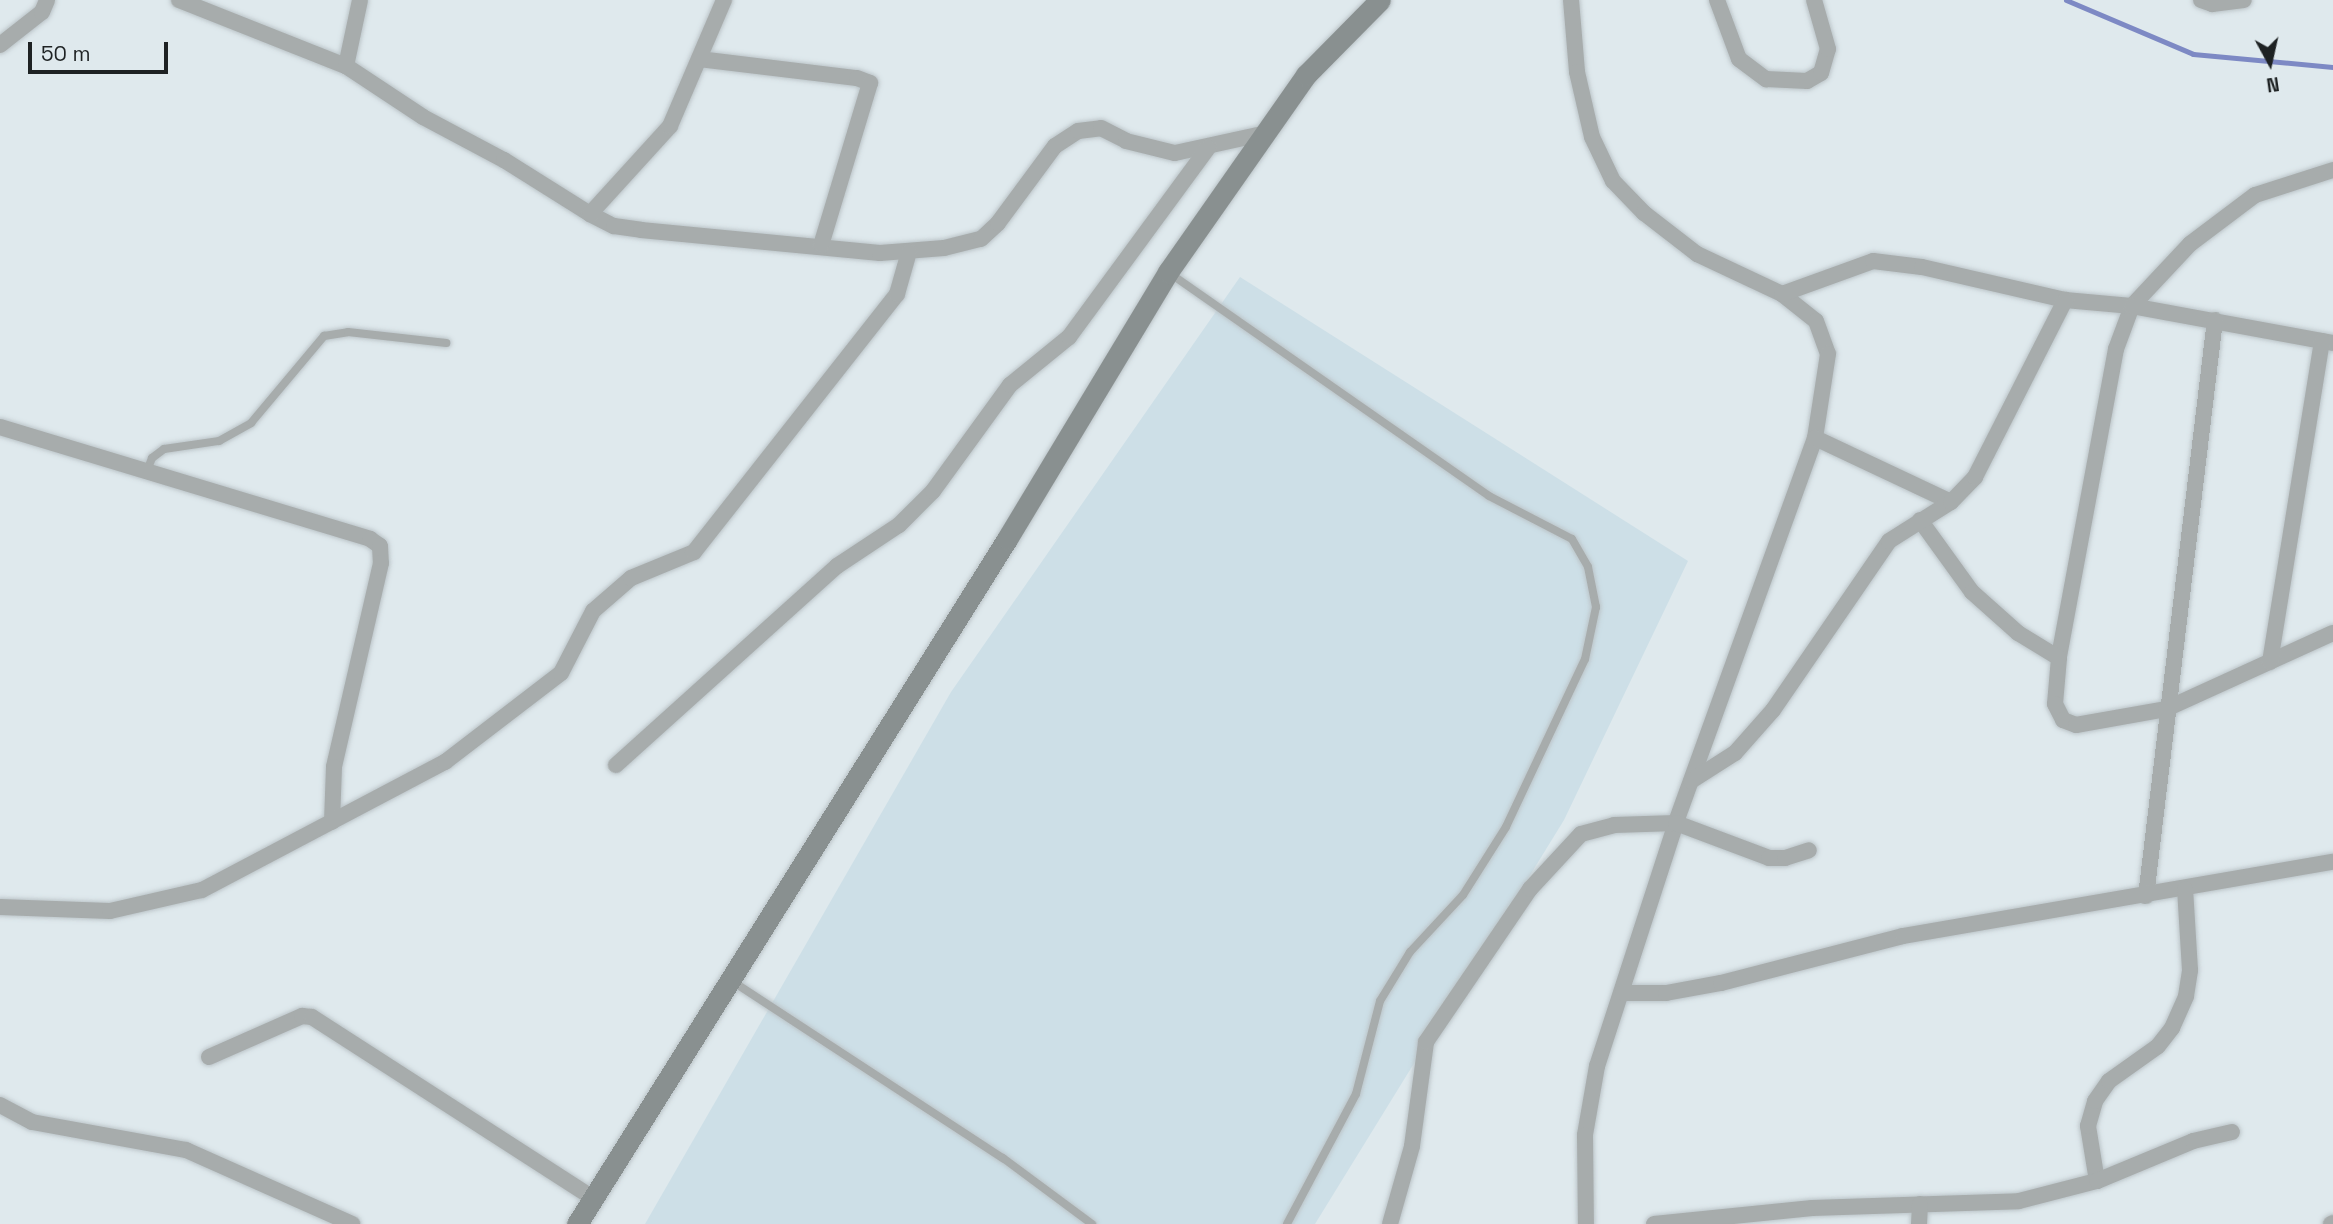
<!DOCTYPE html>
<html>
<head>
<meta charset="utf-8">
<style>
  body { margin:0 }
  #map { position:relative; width:2333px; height:1224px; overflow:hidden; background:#dfe9ed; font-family:"Space Grotesk",sans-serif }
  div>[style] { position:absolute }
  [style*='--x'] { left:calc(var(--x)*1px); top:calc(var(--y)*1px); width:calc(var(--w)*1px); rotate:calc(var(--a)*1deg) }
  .built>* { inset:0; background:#cddfe7 }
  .stream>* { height:5px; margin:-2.5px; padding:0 2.5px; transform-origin:2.5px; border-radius:2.5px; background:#7d89c4 }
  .roads { filter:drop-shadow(0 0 2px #bcc5c9) drop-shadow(0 0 2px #bcc5c9) }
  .lane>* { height:8px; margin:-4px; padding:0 4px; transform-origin:4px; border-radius:4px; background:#a7acac }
  .street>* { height:16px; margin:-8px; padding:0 8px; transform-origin:8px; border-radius:8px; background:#a7acac }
  .secondary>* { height:21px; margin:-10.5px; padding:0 10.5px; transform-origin:10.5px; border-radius:10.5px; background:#899090 }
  span { translate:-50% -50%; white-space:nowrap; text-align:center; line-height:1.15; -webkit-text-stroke:5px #dfe9ed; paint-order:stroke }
  .north { position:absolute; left:2235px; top:28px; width:70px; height:70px; -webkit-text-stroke:5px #dfe9ed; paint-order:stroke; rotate:172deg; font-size:19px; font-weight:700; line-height:28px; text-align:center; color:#1e2223 }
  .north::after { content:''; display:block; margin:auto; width:24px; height:32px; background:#1e2223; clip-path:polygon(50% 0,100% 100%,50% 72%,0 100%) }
  .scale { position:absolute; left:28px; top:42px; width:140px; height:32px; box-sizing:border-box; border:4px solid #1e2223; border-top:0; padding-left:9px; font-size:21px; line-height:24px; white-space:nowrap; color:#1e2223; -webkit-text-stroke:5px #dfe9ed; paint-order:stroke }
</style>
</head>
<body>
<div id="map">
  <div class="built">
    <i style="clip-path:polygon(1240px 277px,1688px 561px,1564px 820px,1315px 1224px,645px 1224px,951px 692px)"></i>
  </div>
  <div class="stream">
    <i style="--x:2066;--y:0;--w:138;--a:23"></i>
    <i style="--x:2193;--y:54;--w:141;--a:5.3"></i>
  </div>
  <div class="roads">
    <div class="lane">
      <i style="--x:1168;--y:272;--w:391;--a:34.9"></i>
      <i style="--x:1489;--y:496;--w:93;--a:27.4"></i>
      <i style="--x:1572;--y:539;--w:32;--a:60"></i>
      <i style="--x:1588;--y:567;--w:41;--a:78.7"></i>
      <i style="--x:1596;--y:607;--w:53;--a:101.9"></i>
      <i style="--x:1585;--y:659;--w:186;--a:115.2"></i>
      <i style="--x:1506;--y:827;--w:80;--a:122.3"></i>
      <i style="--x:1463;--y:895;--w:78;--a:132.9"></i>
      <i style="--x:1410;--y:952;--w:57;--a:121.5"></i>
      <i style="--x:1380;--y:1001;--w:96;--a:104.5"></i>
      <i style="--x:1356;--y:1094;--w:147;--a:118"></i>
      <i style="--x:147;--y:471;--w:14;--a:-69"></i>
      <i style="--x:152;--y:458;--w:15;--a:-37"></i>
      <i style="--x:164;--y:449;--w:56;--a:-8.3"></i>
      <i style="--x:219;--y:441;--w:37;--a:-29"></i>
      <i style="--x:251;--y:423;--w:114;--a:-50"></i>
      <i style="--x:324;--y:336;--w:24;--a:-9"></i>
      <i style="--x:348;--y:332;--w:99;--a:6.4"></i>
      <i style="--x:732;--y:981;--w:324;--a:33.2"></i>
      <i style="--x:1003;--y:1158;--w:111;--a:36.6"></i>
    </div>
    <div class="street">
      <i style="--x:179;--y:0;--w:180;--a:21.6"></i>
      <i style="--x:346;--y:66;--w:92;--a:33.5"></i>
      <i style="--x:423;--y:117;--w:92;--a:28"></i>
      <i style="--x:504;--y:160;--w:102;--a:32.1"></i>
      <i style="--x:590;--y:214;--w:27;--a:27"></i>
      <i style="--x:614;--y:226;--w:27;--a:8"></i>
      <i style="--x:641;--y:230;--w:240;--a:5.5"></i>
      <i style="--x:880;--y:253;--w:64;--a:-4.5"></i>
      <i style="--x:944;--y:248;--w:38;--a:-14"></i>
      <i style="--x:981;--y:239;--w:23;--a:-43"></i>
      <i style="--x:998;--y:223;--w:96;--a:-53.5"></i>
      <i style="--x:1055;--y:146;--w:27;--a:-33"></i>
      <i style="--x:1078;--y:131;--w:23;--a:-7"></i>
      <i style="--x:1101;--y:128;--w:28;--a:27"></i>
      <i style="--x:1126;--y:141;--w:50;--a:13.8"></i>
      <i style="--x:1175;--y:153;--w:89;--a:-12.3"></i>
      <i style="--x:1571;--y:0;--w:72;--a:85.2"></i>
      <i style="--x:1577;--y:72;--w:67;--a:77"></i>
      <i style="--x:1592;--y:137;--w:49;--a:64.5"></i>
      <i style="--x:1613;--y:181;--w:45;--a:45.9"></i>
      <i style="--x:1644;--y:213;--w:67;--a:37.7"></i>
      <i style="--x:1697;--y:254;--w:94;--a:25.2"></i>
      <i style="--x:1782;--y:294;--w:43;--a:38.5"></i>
      <i style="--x:1816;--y:321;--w:35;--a:70"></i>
      <i style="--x:1828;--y:354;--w:85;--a:98.8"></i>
      <i style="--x:1815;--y:438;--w:409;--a:109.9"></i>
      <i style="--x:1676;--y:823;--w:256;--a:108"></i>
      <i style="--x:1597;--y:1066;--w:70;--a:99.9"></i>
      <i style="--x:1585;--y:1135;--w:89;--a:89.4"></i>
      <i style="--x:1717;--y:0;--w:63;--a:69.6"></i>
      <i style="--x:1739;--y:59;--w:34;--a:37"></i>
      <i style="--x:1766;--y:79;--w:41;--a:2.8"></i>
      <i style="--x:1807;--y:81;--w:16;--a:-30"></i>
      <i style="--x:1821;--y:73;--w:25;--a:-74"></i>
      <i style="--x:1828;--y:49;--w:51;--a:-105.9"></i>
      <i style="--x:2201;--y:0;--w:12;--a:20"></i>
      <i style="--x:2212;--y:4;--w:32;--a:-7"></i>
      <i style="--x:0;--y:45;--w:53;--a:-38.2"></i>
      <i style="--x:42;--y:12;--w:13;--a:-67"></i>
      <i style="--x:699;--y:59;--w:159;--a:6.9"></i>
      <i style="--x:857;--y:78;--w:14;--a:21"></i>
      <i style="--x:870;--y:83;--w:169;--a:106.8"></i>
      <i style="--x:346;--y:66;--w:67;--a:-78"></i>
      <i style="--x:2333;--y:170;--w:82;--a:162.2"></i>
      <i style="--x:2255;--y:195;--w:81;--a:143"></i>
      <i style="--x:2190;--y:244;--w:85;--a:133.1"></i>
      <i style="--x:2132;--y:306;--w:46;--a:110.4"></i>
      <i style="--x:2116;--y:349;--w:314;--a:100.5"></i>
      <i style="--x:2059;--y:658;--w:46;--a:95"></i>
      <i style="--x:2055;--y:704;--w:18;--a:63"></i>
      <i style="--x:2063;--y:720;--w:14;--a:21"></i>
      <i style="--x:2076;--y:725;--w:91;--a:-10.1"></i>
      <i style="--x:2166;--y:709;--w:183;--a:-24.5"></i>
      <i style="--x:590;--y:214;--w:119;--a:-47.7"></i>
      <i style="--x:670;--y:126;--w:137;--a:-66.8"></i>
      <i style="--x:1782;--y:294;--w:97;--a:-19.9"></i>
      <i style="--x:1873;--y:261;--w:49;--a:7"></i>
      <i style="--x:1922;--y:267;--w:147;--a:13"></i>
      <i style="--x:2065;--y:300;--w:67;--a:5.1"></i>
      <i style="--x:2132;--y:306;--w:204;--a:10.4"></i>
      <i style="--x:0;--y:427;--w:387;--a:16.8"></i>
      <i style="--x:370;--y:539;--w:12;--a:35"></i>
      <i style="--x:380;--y:546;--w:17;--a:87"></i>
      <i style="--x:381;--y:563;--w:209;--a:103"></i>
      <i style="--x:334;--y:767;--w:55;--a:92.1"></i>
      <i style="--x:1815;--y:438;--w:150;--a:25.2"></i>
      <i style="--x:1920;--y:520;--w:89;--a:54.2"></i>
      <i style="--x:1972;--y:592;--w:62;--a:41.7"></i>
      <i style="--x:2018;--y:633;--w:48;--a:31.4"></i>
      <i style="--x:2270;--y:662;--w:325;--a:-80.8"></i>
      <i style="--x:616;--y:765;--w:297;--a:-42"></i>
      <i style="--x:837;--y:566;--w:74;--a:-33.5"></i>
      <i style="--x:899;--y:525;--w:48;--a:-45"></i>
      <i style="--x:933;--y:491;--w:131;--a:-54"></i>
      <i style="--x:1010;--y:385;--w:76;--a:-39.1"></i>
      <i style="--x:1069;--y:337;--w:235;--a:-53.7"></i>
      <i style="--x:1691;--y:781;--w:52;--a:-32.5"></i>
      <i style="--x:1735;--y:753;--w:57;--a:-48.5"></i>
      <i style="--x:1773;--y:710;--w:205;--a:-55.5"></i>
      <i style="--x:1889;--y:541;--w:73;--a:-32.2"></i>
      <i style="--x:1951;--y:502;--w:35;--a:-46"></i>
      <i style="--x:1975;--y:477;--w:199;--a:-63"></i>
      <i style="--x:2146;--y:896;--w:580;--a:-83.17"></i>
      <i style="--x:0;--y:907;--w:110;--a:2.1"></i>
      <i style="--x:110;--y:911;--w:94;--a:-12.9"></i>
      <i style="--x:202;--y:890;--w:275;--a:-27.8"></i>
      <i style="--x:445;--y:762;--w:146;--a:-37.5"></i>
      <i style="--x:561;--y:673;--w:70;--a:-62.7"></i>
      <i style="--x:593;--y:611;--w:50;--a:-41"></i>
      <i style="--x:631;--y:578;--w:68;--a:-22.4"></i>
      <i style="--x:694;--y:552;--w:328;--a:-51.8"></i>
      <i style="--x:897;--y:294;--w:44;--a:-74.1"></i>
      <i style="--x:1623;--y:993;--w:43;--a:0"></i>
      <i style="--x:1666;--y:993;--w:56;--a:-10.3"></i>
      <i style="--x:1721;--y:983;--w:188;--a:-14.5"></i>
      <i style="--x:1903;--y:936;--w:436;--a:-9.8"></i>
      <i style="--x:209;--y:1057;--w:102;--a:-23.8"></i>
      <i style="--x:302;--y:1016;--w:10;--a:6"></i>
      <i style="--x:312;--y:1017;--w:334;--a:32.8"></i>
      <i style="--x:0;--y:1105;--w:36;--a:28"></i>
      <i style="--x:32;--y:1122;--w:157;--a:10.3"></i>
      <i style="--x:186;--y:1150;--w:182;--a:24"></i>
      <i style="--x:2097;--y:1181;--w:56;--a:-99.3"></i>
      <i style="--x:2088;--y:1126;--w:26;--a:-74"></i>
      <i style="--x:2095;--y:1101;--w:24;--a:-55"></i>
      <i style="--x:2109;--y:1081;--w:60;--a:-35.5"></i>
      <i style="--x:2158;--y:1046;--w:23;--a:-52"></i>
      <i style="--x:2172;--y:1028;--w:35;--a:-66"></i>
      <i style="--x:2186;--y:996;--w:26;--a:-81"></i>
      <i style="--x:2190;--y:970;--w:81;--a:-93.5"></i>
      <i style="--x:1390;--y:1224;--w:81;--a:-74.2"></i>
      <i style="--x:1412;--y:1146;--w:105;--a:-82.3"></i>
      <i style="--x:1426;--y:1042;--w:185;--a:-55.8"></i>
      <i style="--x:1530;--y:889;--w:75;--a:-47.2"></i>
      <i style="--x:1581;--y:834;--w:34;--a:-15"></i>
      <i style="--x:1614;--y:825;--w:62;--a:-1.8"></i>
      <i style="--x:1676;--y:823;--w:99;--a:20.6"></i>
      <i style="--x:1769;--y:858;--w:16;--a:0"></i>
      <i style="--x:1785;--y:858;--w:25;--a:-18"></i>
      <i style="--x:1654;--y:1224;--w:159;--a:-5.8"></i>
      <i style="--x:1812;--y:1208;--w:207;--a:-1.9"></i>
      <i style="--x:2019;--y:1201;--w:81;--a:-14.4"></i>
      <i style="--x:2097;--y:1181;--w:104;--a:-22.6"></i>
      <i style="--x:2193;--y:1141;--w:40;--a:-13"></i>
      <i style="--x:1919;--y:1224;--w:20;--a:-87"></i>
      <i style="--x:2331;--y:1224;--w:2;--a:-27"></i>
    </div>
    <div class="secondary">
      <i style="--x:577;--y:1224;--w:809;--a:-57.88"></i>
      <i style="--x:1007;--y:539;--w:312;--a:-58.9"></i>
      <i style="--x:1168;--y:272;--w:241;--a:-55"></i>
      <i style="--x:1306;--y:75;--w:105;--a:-45.4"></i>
    </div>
  </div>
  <div class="north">N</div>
  <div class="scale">50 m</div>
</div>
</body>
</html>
